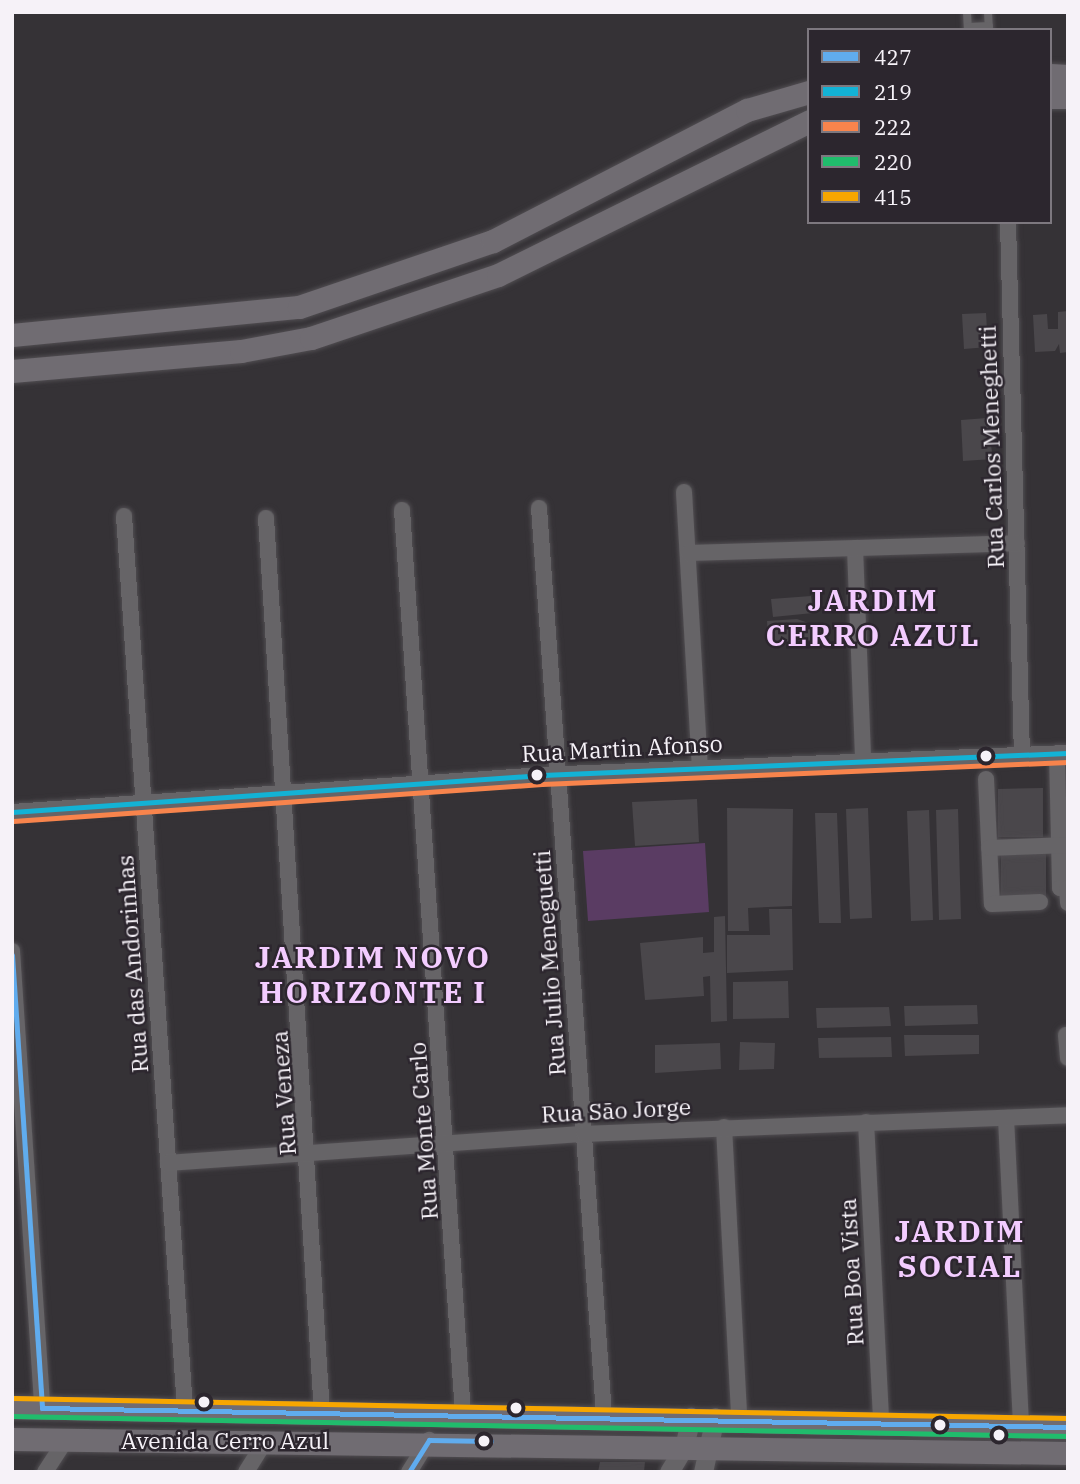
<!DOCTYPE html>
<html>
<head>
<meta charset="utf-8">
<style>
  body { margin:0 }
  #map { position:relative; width:1080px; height:1484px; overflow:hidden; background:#353236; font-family:"IBM Plex Serif",serif }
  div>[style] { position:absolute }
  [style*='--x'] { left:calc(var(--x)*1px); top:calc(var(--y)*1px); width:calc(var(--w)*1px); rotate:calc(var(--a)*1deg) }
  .green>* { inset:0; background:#5a3c63 }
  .building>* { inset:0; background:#4a474b }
  .roads { filter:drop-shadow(0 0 2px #514e52) drop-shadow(0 0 2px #514e52) }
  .service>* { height:8px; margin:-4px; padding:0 4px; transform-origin:4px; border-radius:4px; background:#666467 }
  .minor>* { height:16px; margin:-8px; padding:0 8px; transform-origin:8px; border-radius:8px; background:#666467 }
  .tertiary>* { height:19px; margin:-9.5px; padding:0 9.5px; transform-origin:9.5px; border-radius:9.5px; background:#666467 }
  .secondary>* { height:23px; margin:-11.5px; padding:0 11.5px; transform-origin:11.5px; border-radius:11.5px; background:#706c72 }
  .bus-1>* { height:5px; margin:-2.5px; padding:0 2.5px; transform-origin:2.5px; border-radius:2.5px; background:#60acee }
  .bus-2>* { height:5px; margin:-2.5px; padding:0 2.5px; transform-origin:2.5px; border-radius:2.5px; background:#13b2d5 }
  .bus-3>* { height:5px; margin:-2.5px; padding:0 2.5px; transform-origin:2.5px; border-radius:2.5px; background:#f8844c }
  .bus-4>* { height:5px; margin:-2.5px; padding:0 2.5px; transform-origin:2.5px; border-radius:2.5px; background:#20bc6c }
  .bus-5>* { height:5px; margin:-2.5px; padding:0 2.5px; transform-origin:2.5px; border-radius:2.5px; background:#f7a600 }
  .dots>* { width:19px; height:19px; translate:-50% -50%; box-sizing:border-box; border:4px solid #2c262e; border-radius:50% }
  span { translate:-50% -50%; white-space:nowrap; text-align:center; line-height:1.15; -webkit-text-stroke:5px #2c262e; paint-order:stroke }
  .street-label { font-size:23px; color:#f6f2f8 }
  .district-label { font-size:30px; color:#f3ccff; font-weight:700; letter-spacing:2px }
  .frame { position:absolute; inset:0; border:14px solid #f6f2f8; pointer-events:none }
  .legend { position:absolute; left:807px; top:28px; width:245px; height:196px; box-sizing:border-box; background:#2c262e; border:2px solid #7d787f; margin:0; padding:9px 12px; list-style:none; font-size:21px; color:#f6f2f8 }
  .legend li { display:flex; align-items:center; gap:14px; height:35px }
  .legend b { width:35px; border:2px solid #7d787f }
</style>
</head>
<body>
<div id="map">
  <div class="green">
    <i style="clip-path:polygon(705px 843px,709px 912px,588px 921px,583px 851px)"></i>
  </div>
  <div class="building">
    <i style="clip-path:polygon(1068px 311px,1068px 352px,1060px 353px,1059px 344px,1055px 351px,1035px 352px,1033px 315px,1047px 314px,1048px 329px,1058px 329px,1058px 312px)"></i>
    <i style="clip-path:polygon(986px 313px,988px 347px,964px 349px,962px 314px)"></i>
    <i style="clip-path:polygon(987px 418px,993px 459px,963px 461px,961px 420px)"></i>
    <i style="clip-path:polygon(811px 596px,813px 613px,773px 617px,771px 599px)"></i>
    <i style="clip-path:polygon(797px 619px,814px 625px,813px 640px,773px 643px,768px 637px,767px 621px)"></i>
    <i style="clip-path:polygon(1043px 788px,1043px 837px,998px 837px,998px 789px)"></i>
    <i style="clip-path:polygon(697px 799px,699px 842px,635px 846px,632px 802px)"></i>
    <i style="clip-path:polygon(727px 808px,793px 809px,792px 906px,748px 908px,749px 931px,728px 931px)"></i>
    <i style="clip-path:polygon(868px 808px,872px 918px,850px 919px,846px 809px)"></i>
    <i style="clip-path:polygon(958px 809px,961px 919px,939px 920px,936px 810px)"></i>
    <i style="clip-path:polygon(929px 810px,933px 920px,911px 921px,907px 811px)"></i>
    <i style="clip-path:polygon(815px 813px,837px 813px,841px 923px,819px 923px)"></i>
    <i style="clip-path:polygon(1001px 850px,1046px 850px,1046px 898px,1001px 899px)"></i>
    <i style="clip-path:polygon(769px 909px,792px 909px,793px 970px,727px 973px,727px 935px,770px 935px)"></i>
    <i style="clip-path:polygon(725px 916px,727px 1021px,711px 1022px,710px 976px,703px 977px,704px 996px,645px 1000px,640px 943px,703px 937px,703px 953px,714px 952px,714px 917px)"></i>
    <i style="clip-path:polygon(788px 981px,789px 1018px,733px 1019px,733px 982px)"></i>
    <i style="clip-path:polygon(977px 1005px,978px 1024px,905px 1026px,904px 1006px)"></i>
    <i style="clip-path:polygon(889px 1007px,891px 1026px,817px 1028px,816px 1008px)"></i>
    <i style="clip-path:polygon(904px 1035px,979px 1035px,979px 1054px,905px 1056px)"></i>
    <i style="clip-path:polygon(891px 1037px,892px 1057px,819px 1058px,818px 1038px)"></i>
    <i style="clip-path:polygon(740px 1042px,775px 1043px,774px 1069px,739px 1070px)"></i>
    <i style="clip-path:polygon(720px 1043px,721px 1069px,655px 1073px,655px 1045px)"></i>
    <i style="clip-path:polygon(600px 1462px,645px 1462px,644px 1472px,598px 1472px)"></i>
  </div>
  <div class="roads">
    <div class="service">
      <i style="--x:967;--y:12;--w:18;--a:87"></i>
      <i style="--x:988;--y:12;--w:18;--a:87"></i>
      <i style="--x:968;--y:27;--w:21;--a:-3"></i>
    </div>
    <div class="minor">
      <i style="--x:1008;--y:222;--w:533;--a:88.5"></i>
      <i style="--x:684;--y:492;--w:274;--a:86.7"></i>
      <i style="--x:539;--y:508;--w:909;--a:85.9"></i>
      <i style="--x:402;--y:510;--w:907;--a:86.14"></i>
      <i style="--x:124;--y:516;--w:895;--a:86.09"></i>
      <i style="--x:266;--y:518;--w:897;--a:86.42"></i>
      <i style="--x:855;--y:548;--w:211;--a:87.8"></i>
      <i style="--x:688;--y:553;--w:329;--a:-1.7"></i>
      <i style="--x:1057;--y:753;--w:135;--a:88.7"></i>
      <i style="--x:1060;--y:888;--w:7;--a:0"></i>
      <i style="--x:1067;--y:888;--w:15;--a:86"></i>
      <i style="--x:986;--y:779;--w:125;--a:87.3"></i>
      <i style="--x:992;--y:904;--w:48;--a:-2.4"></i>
      <i style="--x:12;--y:812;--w:531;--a:-3.99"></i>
      <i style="--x:542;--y:775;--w:526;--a:-2.4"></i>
      <i style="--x:989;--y:848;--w:79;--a:-2.2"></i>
      <i style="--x:12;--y:951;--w:458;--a:86.2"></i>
      <i style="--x:1066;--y:1035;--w:23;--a:85"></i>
      <i style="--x:1006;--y:1118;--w:308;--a:87.2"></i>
      <i style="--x:866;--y:1122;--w:299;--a:87.1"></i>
      <i style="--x:724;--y:1127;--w:290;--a:87"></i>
      <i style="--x:168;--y:1163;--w:417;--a:-4"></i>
      <i style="--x:584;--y:1134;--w:484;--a:-2.2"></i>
      <i style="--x:45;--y:1472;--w:38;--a:-57"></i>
      <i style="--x:246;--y:1472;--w:36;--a:-58"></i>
      <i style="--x:409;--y:1472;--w:38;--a:-58"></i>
    </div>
    <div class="tertiary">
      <i style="--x:669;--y:1472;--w:29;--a:-59"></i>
      <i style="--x:684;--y:1447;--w:31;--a:-77"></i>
      <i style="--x:703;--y:1472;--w:56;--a:-77.7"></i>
    </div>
    <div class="secondary">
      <i style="--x:1050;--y:75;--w:18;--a:3"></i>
      <i style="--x:1050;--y:97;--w:18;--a:0"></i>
      <i style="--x:12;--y:335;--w:288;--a:-5.6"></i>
      <i style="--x:299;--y:307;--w:205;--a:-18.8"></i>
      <i style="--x:493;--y:241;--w:286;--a:-27.3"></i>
      <i style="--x:747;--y:110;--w:65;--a:-16.2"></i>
      <i style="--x:12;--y:371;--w:230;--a:-5"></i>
      <i style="--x:241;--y:351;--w:71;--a:-10.5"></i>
      <i style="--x:311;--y:338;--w:197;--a:-18.6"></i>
      <i style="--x:498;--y:275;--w:347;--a:-26.3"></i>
      <i style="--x:12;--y:1407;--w:1056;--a:1.09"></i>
      <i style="--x:12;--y:1439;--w:1056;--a:0.76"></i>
    </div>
  </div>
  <div class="bus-1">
    <i style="--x:12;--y:955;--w:454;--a:86.2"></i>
    <i style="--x:42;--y:1408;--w:1026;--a:1.06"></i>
    <i style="--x:409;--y:1472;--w:38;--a:-58"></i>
    <i style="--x:429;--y:1440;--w:62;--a:0.9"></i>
  </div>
  <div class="bus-2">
    <i style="--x:12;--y:812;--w:531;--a:-3.99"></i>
    <i style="--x:542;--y:775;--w:526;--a:-2.4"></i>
  </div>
  <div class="bus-3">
    <i style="--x:13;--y:821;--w:530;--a:-4"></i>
    <i style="--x:542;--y:784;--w:526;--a:-2.4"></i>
  </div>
  <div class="bus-4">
    <i style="--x:12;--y:1416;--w:1056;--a:1.09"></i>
  </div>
  <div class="bus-5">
    <i style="--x:12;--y:1398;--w:1056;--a:1.09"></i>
  </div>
  <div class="dots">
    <i style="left:986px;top:756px;background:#f6f2f8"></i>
    <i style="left:537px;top:775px;background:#f6f2f8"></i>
    <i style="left:204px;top:1402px;background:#f6f2f8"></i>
    <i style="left:516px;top:1408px;background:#f6f2f8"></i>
    <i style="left:940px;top:1425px;background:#f6f2f8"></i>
    <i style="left:999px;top:1435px;background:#f6f2f8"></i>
    <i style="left:484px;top:1441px;background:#f6f2f8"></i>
  </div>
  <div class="street-label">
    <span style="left:991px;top:447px;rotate:-92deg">Rua Carlos Meneghetti</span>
    <span style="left:622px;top:748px;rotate:-3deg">Rua Martin Afonso</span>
    <span style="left:549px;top:963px;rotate:-94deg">Rua Julio Meneguetti</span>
    <span style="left:132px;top:964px;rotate:-94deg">Rua das Andorinhas</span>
    <span style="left:283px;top:1093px;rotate:-94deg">Rua Veneza</span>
    <span style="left:616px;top:1110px;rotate:-3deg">Rua São Jorge</span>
    <span style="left:423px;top:1131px;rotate:-94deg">Rua Monte Carlo</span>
    <span style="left:851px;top:1272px;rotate:-93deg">Rua Boa Vista</span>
    <span style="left:225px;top:1440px">Avenida Cerro Azul</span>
  </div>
  <div class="district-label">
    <span style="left:873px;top:617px">JARDIM<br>CERRO AZUL</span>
    <span style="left:373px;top:974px">JARDIM NOVO<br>HORIZONTE I</span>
    <span style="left:960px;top:1248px">JARDIM<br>SOCIAL</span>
  </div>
  <div class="frame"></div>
  <ul class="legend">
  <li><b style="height:9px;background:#60acee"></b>427</li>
  <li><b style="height:9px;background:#13b2d5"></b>219</li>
  <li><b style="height:9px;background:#f8844c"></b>222</li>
  <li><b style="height:9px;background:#20bc6c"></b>220</li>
  <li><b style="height:9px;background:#f7a600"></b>415</li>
  </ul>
</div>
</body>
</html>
